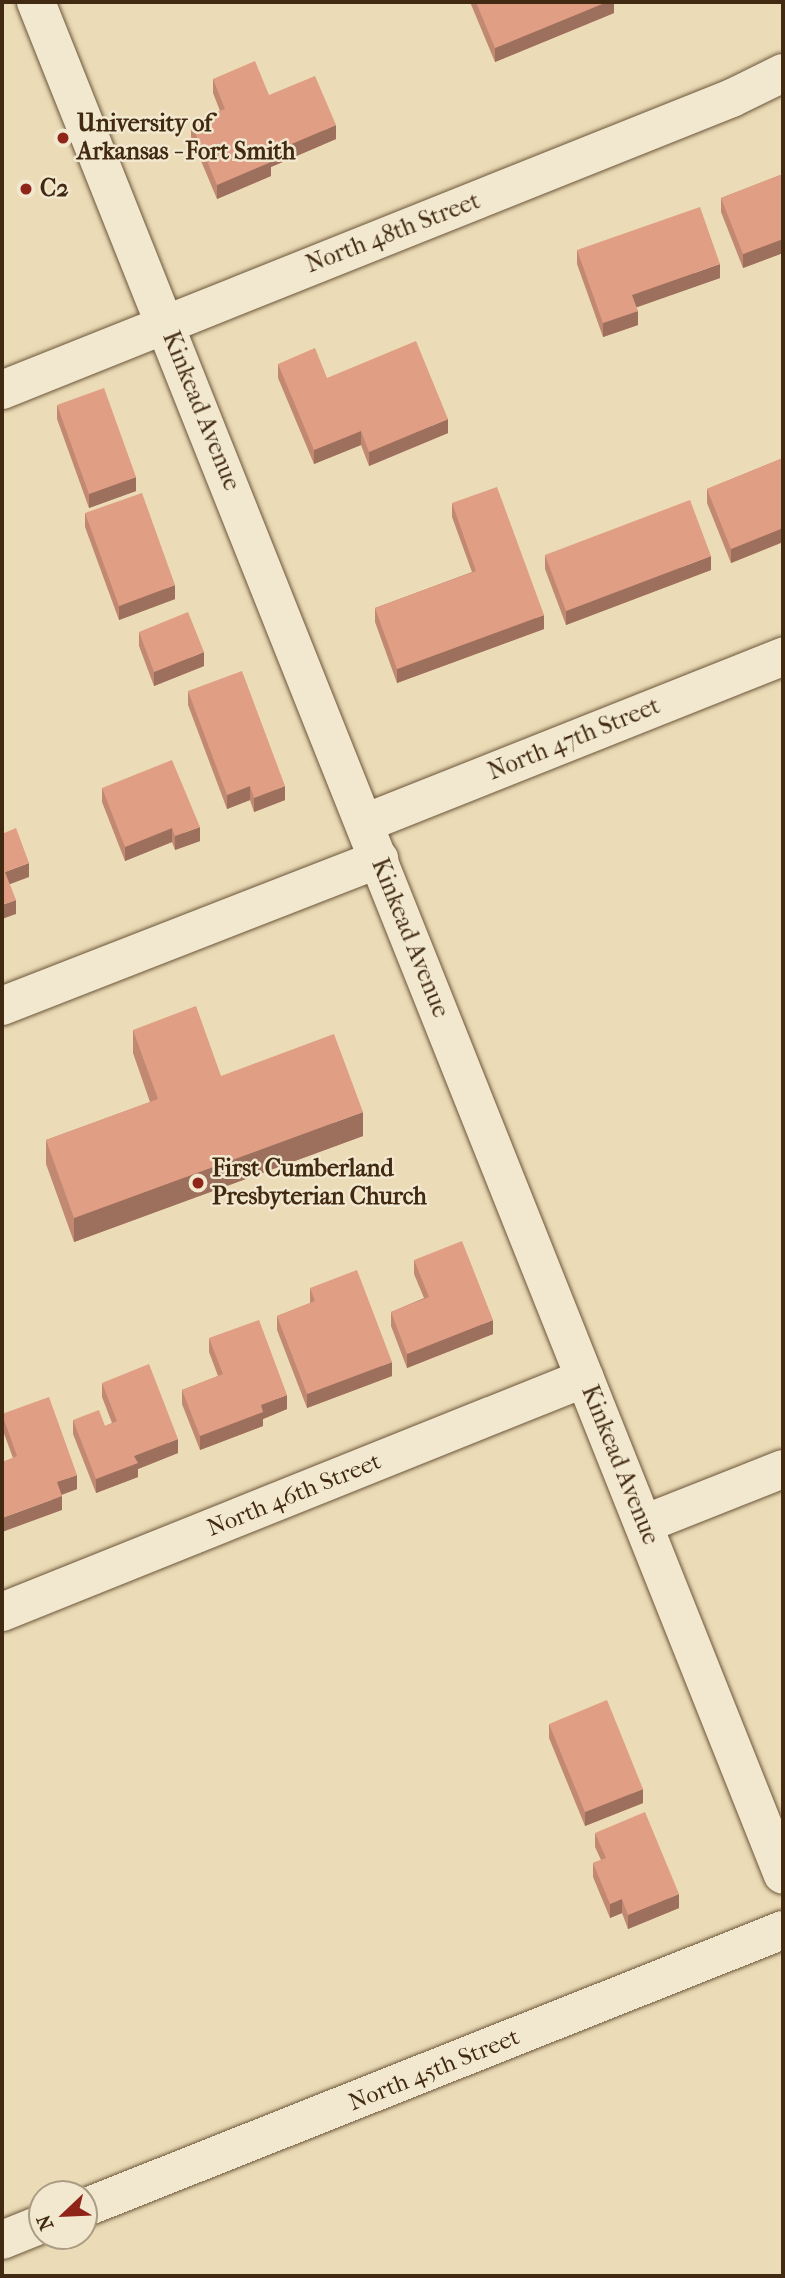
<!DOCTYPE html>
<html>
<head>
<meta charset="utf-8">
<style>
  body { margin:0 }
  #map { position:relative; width:785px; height:2278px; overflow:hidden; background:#ebdbb6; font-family:"IM FELL French Canon",serif }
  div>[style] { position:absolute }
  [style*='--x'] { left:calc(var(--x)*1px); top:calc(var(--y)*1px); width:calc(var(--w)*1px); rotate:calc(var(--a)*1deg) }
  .roads { filter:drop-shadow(0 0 2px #6c563a) drop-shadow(0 0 2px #6c563a) }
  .minor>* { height:38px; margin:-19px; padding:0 19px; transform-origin:19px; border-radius:19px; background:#f2e8d0 }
  .wall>* { inset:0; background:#c18872 }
  .shaded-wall>* { inset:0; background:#9d6f5d }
  .building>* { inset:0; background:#e09e85 }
  .dots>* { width:19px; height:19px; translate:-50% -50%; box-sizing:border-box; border:4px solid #f2e8d0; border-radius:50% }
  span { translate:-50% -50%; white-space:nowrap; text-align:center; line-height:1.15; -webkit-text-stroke:5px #f2e8d0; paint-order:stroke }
  .poi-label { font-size:24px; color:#412a11; font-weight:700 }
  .left { translate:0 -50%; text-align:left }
  .street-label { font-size:24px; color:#412a11 }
  .frame { position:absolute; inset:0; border:4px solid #412a11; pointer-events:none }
  .north { position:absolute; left:28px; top:2180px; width:70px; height:70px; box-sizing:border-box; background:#f2e8d0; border:2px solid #ab9c84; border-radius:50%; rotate:247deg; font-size:19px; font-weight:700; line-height:28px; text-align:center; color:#412a11 }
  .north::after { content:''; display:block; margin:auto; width:24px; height:32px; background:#8f2418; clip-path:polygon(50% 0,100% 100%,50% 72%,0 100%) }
</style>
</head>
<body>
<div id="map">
  <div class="roads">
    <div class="minor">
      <i style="--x:36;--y:2;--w:2016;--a:68.26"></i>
      <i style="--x:2;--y:390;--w:786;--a:-21.8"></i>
      <i style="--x:732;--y:98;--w:57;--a:-26.1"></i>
      <i style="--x:365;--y:823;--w:450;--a:-21.7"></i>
      <i style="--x:2;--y:1006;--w:405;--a:-21.3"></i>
      <i style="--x:644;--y:1524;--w:149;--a:-21.6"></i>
      <i style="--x:2;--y:1612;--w:628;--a:-21.87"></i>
      <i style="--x:84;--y:2208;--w:752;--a:-21.69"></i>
      <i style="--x:2;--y:2240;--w:43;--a:-21.8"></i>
    </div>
  </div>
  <div class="wall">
    <i style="clip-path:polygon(470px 2px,614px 2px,614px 13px,495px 62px)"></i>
    <i style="clip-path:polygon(213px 79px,269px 95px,336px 139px,271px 167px,271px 176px,217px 199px,191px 137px,191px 123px,220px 111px,213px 93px)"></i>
    <i style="clip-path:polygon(783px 174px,783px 253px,743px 268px,721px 212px,721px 198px)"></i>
    <i style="clip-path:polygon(577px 250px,720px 278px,636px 307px,638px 325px,603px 337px,577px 264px)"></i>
    <i style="clip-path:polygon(278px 364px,327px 378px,448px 433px,369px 466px,361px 445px,314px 464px,278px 378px)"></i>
    <i style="clip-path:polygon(57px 405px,136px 491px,89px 508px,57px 419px)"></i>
    <i style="clip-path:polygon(783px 458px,783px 542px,731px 563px,707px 503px,707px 489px)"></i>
    <i style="clip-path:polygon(452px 503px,544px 629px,397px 683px,375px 622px,375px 608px,472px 572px,452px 517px)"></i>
    <i style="clip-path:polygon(85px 513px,175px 599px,119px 620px,85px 527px)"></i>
    <i style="clip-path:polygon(545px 555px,711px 570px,566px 625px,545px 569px)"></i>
    <i style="clip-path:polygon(139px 632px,204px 666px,154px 686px,139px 646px)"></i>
    <i style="clip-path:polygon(188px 691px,285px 800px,254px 812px,250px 800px,227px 809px,188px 705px)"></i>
    <i style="clip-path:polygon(102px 788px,200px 841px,175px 850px,172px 842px,125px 861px,102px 802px)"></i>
    <i style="clip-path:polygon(133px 1030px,221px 1076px,363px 1136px,74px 1242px,46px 1164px,46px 1140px,150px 1102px,133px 1053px)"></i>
    <i style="clip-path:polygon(414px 1260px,493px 1334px,407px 1368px,391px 1326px,391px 1312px,424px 1298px,414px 1274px)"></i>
    <i style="clip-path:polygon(310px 1288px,392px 1376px,307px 1408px,277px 1330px,277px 1316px,310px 1303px)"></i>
    <i style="clip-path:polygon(209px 1338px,287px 1409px,263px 1419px,263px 1426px,200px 1450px,182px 1404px,182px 1390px,218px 1376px,209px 1352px)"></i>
    <i style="clip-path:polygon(102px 1383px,178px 1453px,138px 1469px,138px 1477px,96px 1493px,73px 1434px,73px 1420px,105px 1426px,112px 1423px,102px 1397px)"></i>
    <i style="clip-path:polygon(2px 1414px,77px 1489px,62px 1495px,62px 1510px,13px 1458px,2px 1428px)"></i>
    <i style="clip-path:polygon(549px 1724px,643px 1803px,585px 1826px,549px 1738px)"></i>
    <i style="clip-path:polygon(595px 1833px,679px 1908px,628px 1929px,622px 1913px,610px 1918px,593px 1877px,593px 1863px,601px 1860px,595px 1847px)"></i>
  </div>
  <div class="shaded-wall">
    <i style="clip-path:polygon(607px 2px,614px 2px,614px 13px,495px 62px,495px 48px)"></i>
    <i style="clip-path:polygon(336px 125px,336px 139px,271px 167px,271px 176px,217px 199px,217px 185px,268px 154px)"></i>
    <i style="clip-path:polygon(783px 239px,783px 253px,743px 268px,743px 254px)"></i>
    <i style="clip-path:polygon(720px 264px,720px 278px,632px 309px,632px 295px)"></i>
    <i style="clip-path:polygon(638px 311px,638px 325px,603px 337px,603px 323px)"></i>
    <i style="clip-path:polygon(448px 419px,448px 433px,369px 466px,369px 452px)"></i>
    <i style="clip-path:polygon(361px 431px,361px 445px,314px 464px,314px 450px)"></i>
    <i style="clip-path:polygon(136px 477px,136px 491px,89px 508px,89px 494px)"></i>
    <i style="clip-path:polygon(783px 528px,783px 542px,731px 563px,731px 549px)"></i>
    <i style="clip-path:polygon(711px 556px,711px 570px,566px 625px,566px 611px)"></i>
    <i style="clip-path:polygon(175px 585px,175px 599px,119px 620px,119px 606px)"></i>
    <i style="clip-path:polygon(544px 615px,544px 629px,397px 683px,397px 669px)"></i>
    <i style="clip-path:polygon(204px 652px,204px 666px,154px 686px,154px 672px)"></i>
    <i style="clip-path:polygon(250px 786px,250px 800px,227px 809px,227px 795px)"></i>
    <i style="clip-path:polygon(285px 786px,285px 800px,254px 812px,254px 798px)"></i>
    <i style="clip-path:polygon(200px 827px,200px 841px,175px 850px,175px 836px)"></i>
    <i style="clip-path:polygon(172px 828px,172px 842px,125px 861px,125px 847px)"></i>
    <i style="clip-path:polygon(29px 863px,29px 877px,5px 886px,5px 872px)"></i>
    <i style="clip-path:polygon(16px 900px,16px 914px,2px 919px,2px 905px)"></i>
    <i style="clip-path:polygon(363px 1112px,363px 1136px,74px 1242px,74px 1218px)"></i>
    <i style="clip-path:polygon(493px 1320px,493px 1334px,407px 1368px,407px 1354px)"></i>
    <i style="clip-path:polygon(392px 1362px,392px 1376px,307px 1408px,307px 1394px)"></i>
    <i style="clip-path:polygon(287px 1395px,287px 1409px,263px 1419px,263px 1426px,200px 1450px,200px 1436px,261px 1405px)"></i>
    <i style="clip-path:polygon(178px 1439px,178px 1453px,138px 1469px,138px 1477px,96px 1493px,96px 1479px,134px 1456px)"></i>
    <i style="clip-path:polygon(77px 1475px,77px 1489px,57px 1496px,57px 1482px)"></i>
    <i style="clip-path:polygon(62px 1496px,62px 1510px,2px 1532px,2px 1518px)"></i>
    <i style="clip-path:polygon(643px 1789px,643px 1803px,585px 1826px,585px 1812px)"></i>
    <i style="clip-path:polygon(679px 1894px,679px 1908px,628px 1929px,628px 1915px)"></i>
    <i style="clip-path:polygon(622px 1899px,622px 1913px,610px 1918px,610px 1904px)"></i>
  </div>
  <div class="building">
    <i style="clip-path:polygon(476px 2px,607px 2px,495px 48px)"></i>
    <i style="clip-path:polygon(255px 61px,269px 95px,315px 76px,336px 125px,268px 154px,271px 162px,217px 185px,191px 123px,225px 109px,213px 79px)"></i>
    <i style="clip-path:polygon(783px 174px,783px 239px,743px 254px,721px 198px)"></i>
    <i style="clip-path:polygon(700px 207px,720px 264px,632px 295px,638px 311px,603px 323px,577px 250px)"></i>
    <i style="clip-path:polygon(416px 341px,448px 419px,369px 452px,361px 431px,314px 450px,278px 364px,315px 348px,327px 378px)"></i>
    <i style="clip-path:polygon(104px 388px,136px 477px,89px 494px,57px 405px)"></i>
    <i style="clip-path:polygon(783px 458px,783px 528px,731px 549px,707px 489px)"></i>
    <i style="clip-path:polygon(497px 487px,544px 615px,397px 669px,375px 608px,476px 571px,452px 503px)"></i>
    <i style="clip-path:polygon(142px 493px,175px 585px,119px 606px,85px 513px)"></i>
    <i style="clip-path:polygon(690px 500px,711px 556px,566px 611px,545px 555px)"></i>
    <i style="clip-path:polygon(188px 612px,204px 652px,154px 672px,139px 632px)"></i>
    <i style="clip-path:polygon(242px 671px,285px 786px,254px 798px,250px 786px,227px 795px,188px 691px)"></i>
    <i style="clip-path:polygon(172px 760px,200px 827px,175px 836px,172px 828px,125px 847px,102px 788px)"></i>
    <i style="clip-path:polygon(16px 828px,29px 863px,5px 872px,16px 900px,2px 905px,2px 834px)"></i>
    <i style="clip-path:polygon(196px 1006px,221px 1076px,334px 1034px,363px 1112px,74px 1218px,46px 1140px,158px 1099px,133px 1030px)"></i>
    <i style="clip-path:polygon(462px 1241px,493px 1320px,407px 1354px,391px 1312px,429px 1297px,414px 1260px)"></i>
    <i style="clip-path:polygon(357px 1270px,392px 1362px,307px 1394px,277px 1316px,315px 1301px,310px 1288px)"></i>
    <i style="clip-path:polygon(259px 1320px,287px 1395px,261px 1405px,263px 1412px,200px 1436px,182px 1390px,223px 1374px,209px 1338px)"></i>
    <i style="clip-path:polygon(149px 1364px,178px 1439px,134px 1456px,138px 1463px,96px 1479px,73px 1420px,99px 1410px,105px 1426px,117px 1421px,102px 1383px)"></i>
    <i style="clip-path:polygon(49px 1397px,77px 1475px,57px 1482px,62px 1496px,2px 1518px,2px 1462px,17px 1456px,2px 1414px)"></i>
    <i style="clip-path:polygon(607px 1700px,643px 1789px,585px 1812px,549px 1724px)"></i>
    <i style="clip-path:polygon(645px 1812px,679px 1894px,628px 1915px,622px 1899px,610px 1904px,593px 1863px,606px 1858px,595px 1833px)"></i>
  </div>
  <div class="dots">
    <i style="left:63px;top:138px;background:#8f2418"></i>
    <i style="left:26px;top:189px;background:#8f2418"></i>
    <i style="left:198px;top:1183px;background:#8f2418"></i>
  </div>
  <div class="poi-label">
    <span class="left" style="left:77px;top:138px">University of<br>Arkansas - Fort Smith</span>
    <span class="left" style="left:40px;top:189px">C2</span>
    <span class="left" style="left:212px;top:1183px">First Cumberland<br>Presbyterian Church</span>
  </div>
  <div class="street-label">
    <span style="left:393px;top:233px;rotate:-21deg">North 48th Street</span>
    <span style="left:201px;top:411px;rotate:68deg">Kinkead Avenue</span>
    <span style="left:574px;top:739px;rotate:-22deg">North 47th Street</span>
    <span style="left:410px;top:938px;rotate:68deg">Kinkead Avenue</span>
    <span style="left:620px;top:1465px;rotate:68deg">Kinkead Avenue</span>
    <span style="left:294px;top:1495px;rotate:-22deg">North 46th Street</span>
    <span style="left:434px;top:2070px;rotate:-22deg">North 45th Street</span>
  </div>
  <div class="frame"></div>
  <div class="north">N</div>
</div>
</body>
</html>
